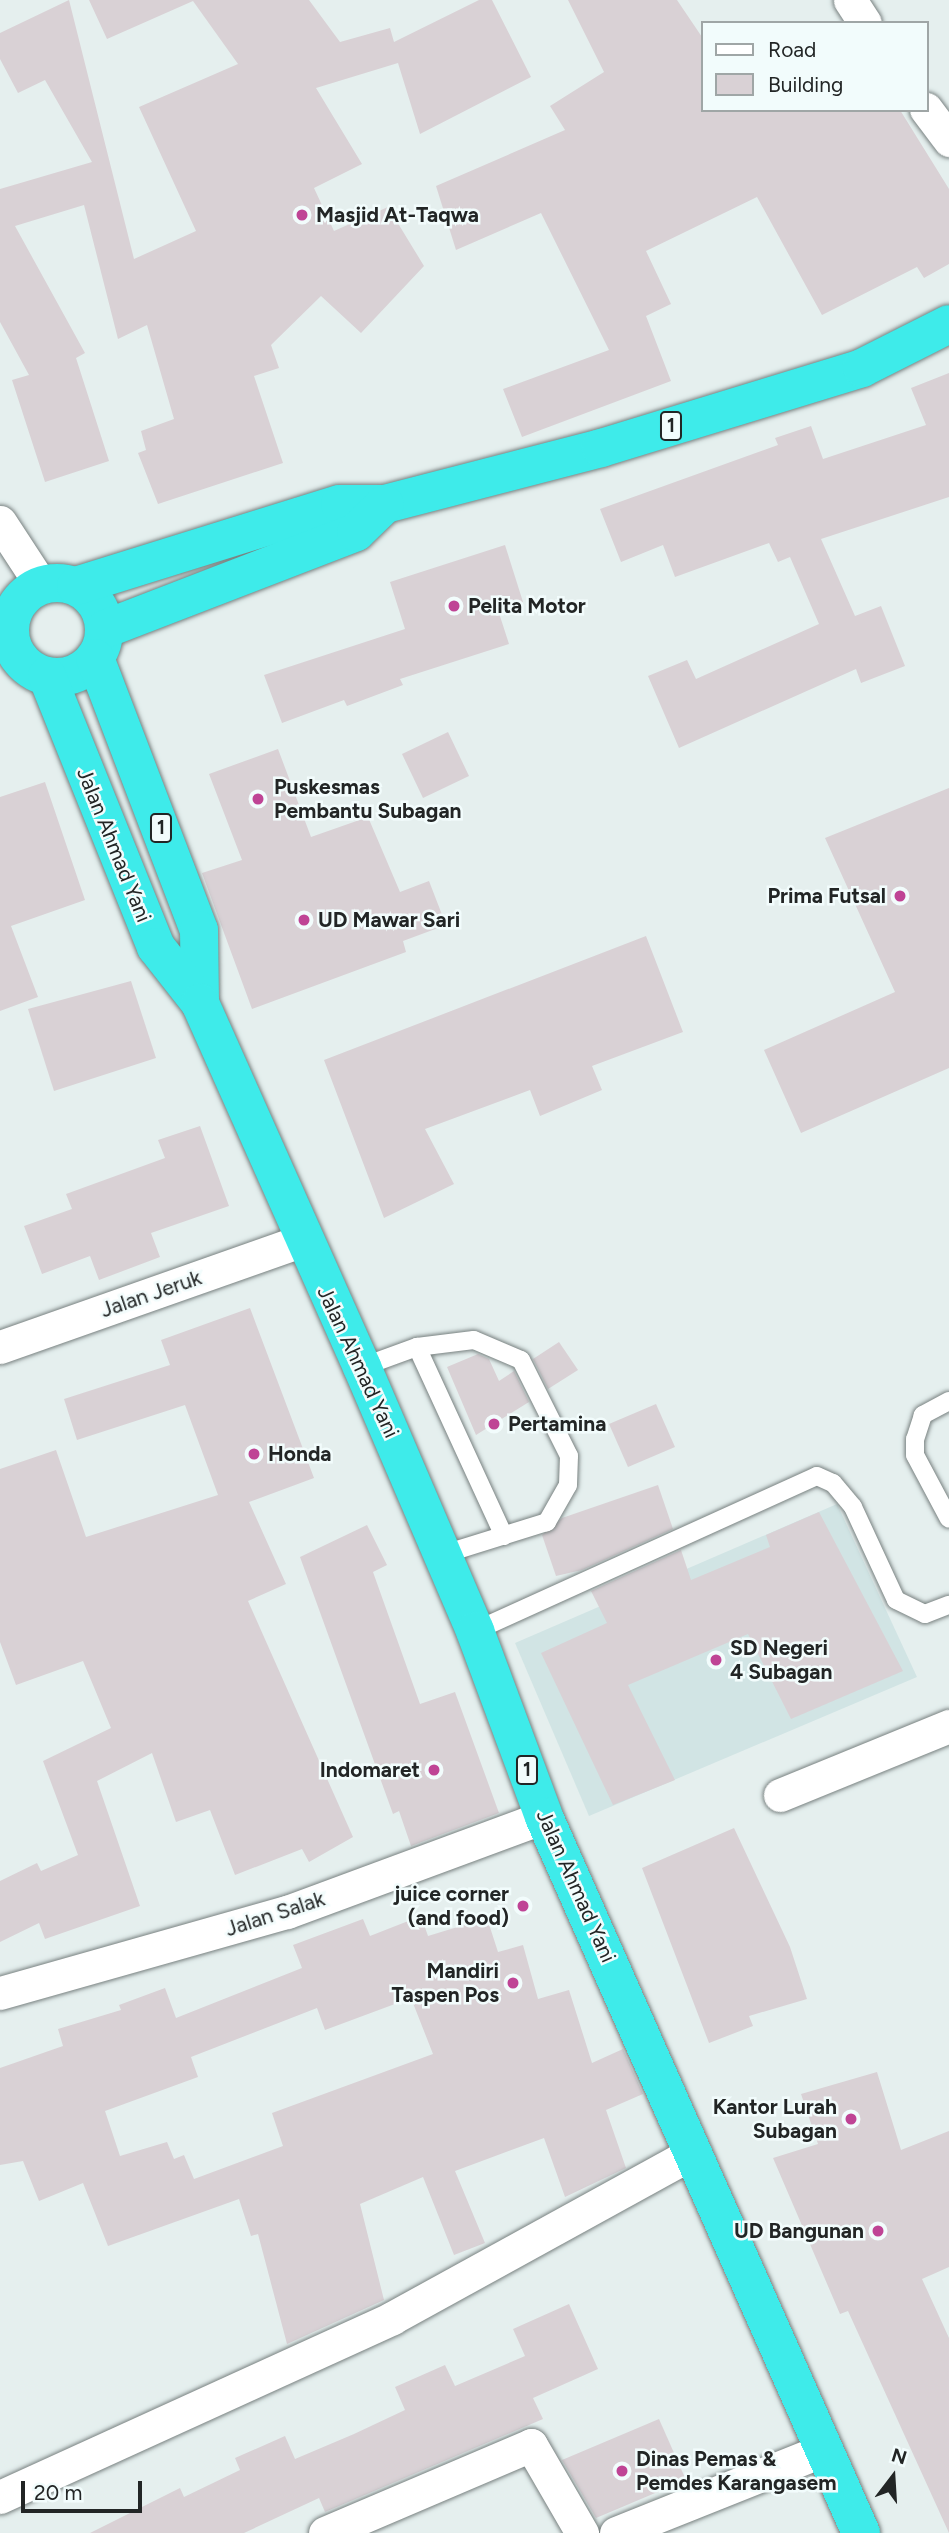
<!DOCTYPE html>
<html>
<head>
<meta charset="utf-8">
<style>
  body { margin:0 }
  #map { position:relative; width:949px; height:2533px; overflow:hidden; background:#e5efee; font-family:Figtree,sans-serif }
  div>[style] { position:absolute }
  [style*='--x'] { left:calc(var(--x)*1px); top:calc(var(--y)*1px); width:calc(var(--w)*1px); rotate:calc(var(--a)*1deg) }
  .built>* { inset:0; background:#d1e4e4 }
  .building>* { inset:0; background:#d9d1d5 }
  .roads { filter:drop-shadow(0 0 2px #788180) drop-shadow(0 0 2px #788180) }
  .lane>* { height:18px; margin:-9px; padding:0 9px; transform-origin:9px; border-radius:9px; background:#fff }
  .street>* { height:33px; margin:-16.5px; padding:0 16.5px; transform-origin:16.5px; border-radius:16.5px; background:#fff }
  .secondary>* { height:38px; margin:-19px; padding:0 19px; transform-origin:19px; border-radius:19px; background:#fff }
  .highway>* { height:38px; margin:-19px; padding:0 19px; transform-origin:19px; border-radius:19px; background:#3eebea }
  .highway>.ring { margin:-19px; padding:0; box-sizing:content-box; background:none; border:38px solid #3eebea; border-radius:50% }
  .dots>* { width:19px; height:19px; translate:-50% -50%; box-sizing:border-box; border:4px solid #f2fcfc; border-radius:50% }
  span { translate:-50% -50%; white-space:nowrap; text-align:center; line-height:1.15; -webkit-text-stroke:5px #f2fcfc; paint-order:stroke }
  .shield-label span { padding:2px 5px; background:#f2fcfc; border:2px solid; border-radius:5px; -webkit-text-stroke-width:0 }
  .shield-label { font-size:19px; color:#222525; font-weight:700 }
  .poi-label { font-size:21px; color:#222525; font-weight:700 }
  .left { translate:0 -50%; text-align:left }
  .right { translate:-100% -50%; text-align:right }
  .street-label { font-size:21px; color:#222525 }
  .legend { position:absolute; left:701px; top:21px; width:228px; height:91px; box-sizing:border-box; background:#f2fcfc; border:2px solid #9fa6a6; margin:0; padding:9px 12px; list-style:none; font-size:21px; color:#222525 }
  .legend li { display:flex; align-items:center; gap:14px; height:35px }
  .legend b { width:35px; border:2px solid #9fa6a6 }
  .north { position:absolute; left:858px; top:2442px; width:70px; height:70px; -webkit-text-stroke:5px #f2fcfc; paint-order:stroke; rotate:17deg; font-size:19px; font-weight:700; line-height:28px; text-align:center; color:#222525 }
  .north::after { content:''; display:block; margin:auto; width:24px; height:32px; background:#222525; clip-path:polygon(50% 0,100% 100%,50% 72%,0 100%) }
  .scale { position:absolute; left:21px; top:2481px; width:121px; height:32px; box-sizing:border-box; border:4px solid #222525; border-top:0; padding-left:9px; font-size:21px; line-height:24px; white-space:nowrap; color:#222525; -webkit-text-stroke:5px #f2fcfc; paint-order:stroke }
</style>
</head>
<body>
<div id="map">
  <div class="built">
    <i style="clip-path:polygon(837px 1504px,917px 1677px,589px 1816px,515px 1643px)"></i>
  </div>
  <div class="building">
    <i style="clip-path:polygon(69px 0,134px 259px,196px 231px,139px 107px,238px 64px,193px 1px,107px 39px,89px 0,309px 0,340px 42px,390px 28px,394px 42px,479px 0,492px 0,531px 77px,420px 134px,398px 63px,316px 88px,362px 164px,314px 188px,334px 231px,388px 207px,424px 266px,361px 333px,321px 296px,271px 345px,279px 368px,254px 376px,283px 463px,158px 504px,138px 453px,146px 450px,141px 431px,174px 419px,147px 325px,118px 339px,84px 205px,15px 226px,85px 353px,76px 358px,109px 461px,45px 482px,12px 380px,29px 375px,0 322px,0 189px,92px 162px,45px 80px,18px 93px,0 59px,0 33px)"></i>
    <i style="clip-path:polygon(568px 0,677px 0,702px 37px,702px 110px,900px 110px,949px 189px,949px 264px,924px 278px,917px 267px,822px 315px,757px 197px,646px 251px,671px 304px,646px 316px,671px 381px,522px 437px,503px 389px,609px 350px,541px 213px,456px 250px,436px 186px,565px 130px,550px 106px,604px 72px)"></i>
    <i style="clip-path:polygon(949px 373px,949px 497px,821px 539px,855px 616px,881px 606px,905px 666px,861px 683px,856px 669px,679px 748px,648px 676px,687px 660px,696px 679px,819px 624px,790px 557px,778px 562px,769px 543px,675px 577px,663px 545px,621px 562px,600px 509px,778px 445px,775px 438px,811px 426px,823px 459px,926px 425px,911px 388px)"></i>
    <i style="clip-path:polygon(505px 545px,523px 602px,498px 610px,509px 644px,400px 679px,403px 685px,347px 706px,344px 700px,282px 723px,264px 675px,405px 629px,390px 582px)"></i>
    <i style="clip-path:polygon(448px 732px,469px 776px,423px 798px,402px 754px)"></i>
    <i style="clip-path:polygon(278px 749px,311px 837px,368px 817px,400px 892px,429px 881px,446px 925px,403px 941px,406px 952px,252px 1009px,202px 873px,242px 860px,209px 774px)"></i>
    <i style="clip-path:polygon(45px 782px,85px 900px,11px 926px,38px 997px,0 1011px,0 797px)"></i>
    <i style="clip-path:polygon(949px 788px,949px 1068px,801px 1133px,764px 1050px,895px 992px,825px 838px)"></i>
    <i style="clip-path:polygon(646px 936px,683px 1032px,592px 1066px,602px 1090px,540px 1116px,530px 1090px,425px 1129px,454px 1184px,384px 1218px,324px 1060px)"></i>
    <i style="clip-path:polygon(131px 981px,156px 1058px,54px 1091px,28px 1009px)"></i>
    <i style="clip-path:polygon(200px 1126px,229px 1206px,151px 1233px,160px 1257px,99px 1280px,90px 1256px,42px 1274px,24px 1226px,72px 1209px,66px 1194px,165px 1158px,158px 1140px)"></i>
    <i style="clip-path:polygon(250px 1308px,314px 1478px,249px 1502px,286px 1584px,248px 1601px,353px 1837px,309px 1862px,302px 1849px,235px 1875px,210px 1810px,176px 1822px,152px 1753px,97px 1781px,140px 1906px,45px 1939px,39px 1923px,0 1942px,0 1881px,37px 1863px,41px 1871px,78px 1855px,43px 1761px,111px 1728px,83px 1661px,16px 1685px,0 1642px,0 1469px,56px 1450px,86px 1537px,218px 1495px,185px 1405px,77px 1440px,64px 1399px,170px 1365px,161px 1340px)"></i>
    <i style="clip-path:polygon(559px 1342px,578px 1370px,548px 1389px,533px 1359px)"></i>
    <i style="clip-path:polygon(478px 1354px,489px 1359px,499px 1381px,514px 1371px,529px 1402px,476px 1435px,447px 1367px)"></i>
    <i style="clip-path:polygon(656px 1404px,675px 1447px,628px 1467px,609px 1424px)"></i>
    <i style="clip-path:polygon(658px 1485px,673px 1529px,582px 1570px,556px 1576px,542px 1535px,562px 1518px)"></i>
    <i style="clip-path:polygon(819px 1512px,903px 1671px,791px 1719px,748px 1634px,628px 1685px,675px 1780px,613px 1805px,541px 1653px,607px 1623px,591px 1591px,681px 1550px,691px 1580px,770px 1547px,766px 1535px)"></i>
    <i style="clip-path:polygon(367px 1525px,387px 1565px,373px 1572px,420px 1704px,455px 1692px,499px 1813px,411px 1846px,399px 1811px,393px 1814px,300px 1557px)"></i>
    <i style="clip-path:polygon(734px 1828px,790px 1947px,807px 1999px,749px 2016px,753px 2026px,709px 2043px,642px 1868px)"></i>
    <i style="clip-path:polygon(evenodd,421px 1916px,428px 1936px,487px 1918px,498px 1952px,523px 1945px,538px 1999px,569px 1990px,592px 2063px,623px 2049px,643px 2094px,606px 2110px,626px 2168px,565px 2197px,544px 2138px,455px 2171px,485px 2243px,454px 2255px,423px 2177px,360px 2204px,384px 2300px,287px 2344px,258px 2234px,251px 2236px,239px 2199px,108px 2246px,83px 2183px,39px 2201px,23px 2161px,0 2165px,0 2068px,63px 2046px,58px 2029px,121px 2010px,119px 2005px,165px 1988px,176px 2018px,302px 1968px,293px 1945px,363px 1919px,370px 1936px,421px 1916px,411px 1998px,433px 2054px,272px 2113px,283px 2146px,194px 2179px,184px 2155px,174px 2159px,167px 2142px,120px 2156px,105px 2111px,198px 2077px,191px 2057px,317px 2008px,325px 2030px,411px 1998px)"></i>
    <i style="clip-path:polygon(877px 2072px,901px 2150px,949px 2131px,949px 2267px,922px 2279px,949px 2338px,949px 2533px,848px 2311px,840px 2314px,773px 2158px,818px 2144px,801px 2094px)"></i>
    <i style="clip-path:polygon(569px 2304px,598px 2369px,533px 2398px,543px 2419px,325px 2512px,319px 2498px,244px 2533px,90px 2533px,180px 2488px,184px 2497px,240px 2470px,235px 2458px,285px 2436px,295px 2459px,354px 2434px,405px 2410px,395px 2387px,445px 2365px,455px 2386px,525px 2356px,513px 2329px)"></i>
    <i style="clip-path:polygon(659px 2419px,686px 2480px,596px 2518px,562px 2460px)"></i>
  </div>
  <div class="roads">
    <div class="lane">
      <i style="--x:417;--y:1347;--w:208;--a:65.3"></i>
      <i style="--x:362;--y:1367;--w:59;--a:-20"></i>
      <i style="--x:417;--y:1347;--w:57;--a:-7"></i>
      <i style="--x:474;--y:1340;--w:51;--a:23.1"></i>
      <i style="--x:521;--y:1360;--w:107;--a:63.4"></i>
      <i style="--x:569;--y:1456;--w:29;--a:92"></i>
      <i style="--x:568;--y:1485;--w:43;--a:119.6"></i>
      <i style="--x:547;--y:1522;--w:108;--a:162.7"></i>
      <i style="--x:949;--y:1401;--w:30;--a:152"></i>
      <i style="--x:923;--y:1415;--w:25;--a:108"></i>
      <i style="--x:915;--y:1439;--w:16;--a:90"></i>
      <i style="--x:915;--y:1455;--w:72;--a:62"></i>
      <i style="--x:475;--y:1631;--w:375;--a:-24.4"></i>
      <i style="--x:817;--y:1476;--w:17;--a:24"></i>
      <i style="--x:833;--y:1483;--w:31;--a:50"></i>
      <i style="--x:853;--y:1507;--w:102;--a:65.2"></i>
      <i style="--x:896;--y:1600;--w:32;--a:26"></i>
      <i style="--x:925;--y:1614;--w:26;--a:-21"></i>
    </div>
    <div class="street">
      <i style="--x:850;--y:0;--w:27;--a:57"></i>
      <i style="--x:926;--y:109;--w:39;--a:53"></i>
      <i style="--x:0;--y:522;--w:75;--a:56.9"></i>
      <i style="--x:0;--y:1347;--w:319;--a:-19.4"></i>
      <i style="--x:780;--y:1795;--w:183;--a:-22.2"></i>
      <i style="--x:0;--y:1993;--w:298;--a:-15.8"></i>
      <i style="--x:287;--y:1912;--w:274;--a:-20.3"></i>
      <i style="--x:0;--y:2497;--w:431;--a:-24.5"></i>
      <i style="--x:392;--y:2318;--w:345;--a:-28.8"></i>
      <i style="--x:325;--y:2533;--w:224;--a:-23.1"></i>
      <i style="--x:531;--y:2445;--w:102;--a:59.9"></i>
      <i style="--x:616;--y:2533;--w:223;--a:-21.8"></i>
    </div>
    <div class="secondary">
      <i style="--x:0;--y:621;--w:10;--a:6"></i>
    </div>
    <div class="highway">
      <i class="ring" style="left:10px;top:583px;width:56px;height:56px"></i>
      <i style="--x:76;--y:586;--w:276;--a:-17.3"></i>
      <i style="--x:340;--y:504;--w:45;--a:0"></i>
      <i style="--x:385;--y:504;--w:223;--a:-14.5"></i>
      <i style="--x:601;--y:448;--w:273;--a:-17"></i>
      <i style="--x:862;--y:368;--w:97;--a:-26.8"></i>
      <i style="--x:105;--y:629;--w:269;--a:-21.1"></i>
      <i style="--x:356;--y:532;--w:40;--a:-44"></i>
      <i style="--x:95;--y:658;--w:291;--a:69.1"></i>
      <i style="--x:199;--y:930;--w:73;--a:89.2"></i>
      <i style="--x:47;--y:676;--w:292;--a:68.1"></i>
      <i style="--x:156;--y:947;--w:71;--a:51.8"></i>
      <i style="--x:200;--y:1003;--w:398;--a:66"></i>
      <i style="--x:362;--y:1367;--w:287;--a:66.8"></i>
      <i style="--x:475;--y:1631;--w:198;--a:69.6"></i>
      <i style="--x:544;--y:1817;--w:783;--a:66.12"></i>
    </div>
  </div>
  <div class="dots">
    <i style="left:302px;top:215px;background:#bf4495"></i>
    <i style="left:454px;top:606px;background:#bf4495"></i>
    <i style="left:258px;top:799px;background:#bf4495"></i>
    <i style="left:900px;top:896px;background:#bf4495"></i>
    <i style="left:304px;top:920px;background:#bf4495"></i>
    <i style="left:494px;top:1424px;background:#bf4495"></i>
    <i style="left:254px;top:1454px;background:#bf4495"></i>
    <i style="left:716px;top:1660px;background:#bf4495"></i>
    <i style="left:434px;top:1770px;background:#bf4495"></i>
    <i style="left:523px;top:1906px;background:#bf4495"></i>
    <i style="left:513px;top:1983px;background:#bf4495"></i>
    <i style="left:851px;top:2119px;background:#bf4495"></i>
    <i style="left:878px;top:2231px;background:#bf4495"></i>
    <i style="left:622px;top:2471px;background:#bf4495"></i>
  </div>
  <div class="shield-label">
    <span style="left:671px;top:426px">1</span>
    <span style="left:161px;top:828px">1</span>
    <span style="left:527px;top:1770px">1</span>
  </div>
  <div class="poi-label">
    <span class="left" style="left:316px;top:215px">Masjid At-Taqwa</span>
    <span class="left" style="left:468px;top:606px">Pelita Motor</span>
    <span class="left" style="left:274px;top:799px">Puskesmas<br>Pembantu Subagan</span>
    <span class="right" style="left:886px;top:896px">Prima Futsal</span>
    <span class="left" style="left:318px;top:920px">UD Mawar Sari</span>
    <span class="left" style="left:508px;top:1424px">Pertamina</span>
    <span class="left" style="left:268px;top:1454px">Honda</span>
    <span class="left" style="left:730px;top:1660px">SD Negeri<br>4 Subagan</span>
    <span class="right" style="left:420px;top:1770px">Indomaret</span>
    <span class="right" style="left:509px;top:1906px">juice corner<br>(and food)</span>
    <span class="right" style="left:499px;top:1983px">Mandiri<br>Taspen Pos</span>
    <span class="right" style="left:837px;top:2119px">Kantor Lurah<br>Subagan</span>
    <span class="right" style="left:864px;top:2231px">UD Bangunan</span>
    <span class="left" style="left:636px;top:2471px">Dinas Pemas &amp;<br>Pemdes Karangasem</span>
  </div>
  <div class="street-label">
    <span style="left:114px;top:845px;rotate:68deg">Jalan Ahmad Yani</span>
    <span style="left:151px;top:1294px;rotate:-19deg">Jalan Jeruk</span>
    <span style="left:358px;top:1362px;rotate:65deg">Jalan Ahmad Yani</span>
    <span style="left:576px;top:1886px;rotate:66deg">Jalan Ahmad Yani</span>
    <span style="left:275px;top:1914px;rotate:-18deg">Jalan Salak</span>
  </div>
  <ul class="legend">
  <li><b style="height:9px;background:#fff"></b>Road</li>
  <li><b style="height:19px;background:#d9d1d5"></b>Building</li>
  </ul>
  <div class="north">N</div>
  <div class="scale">20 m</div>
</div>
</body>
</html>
